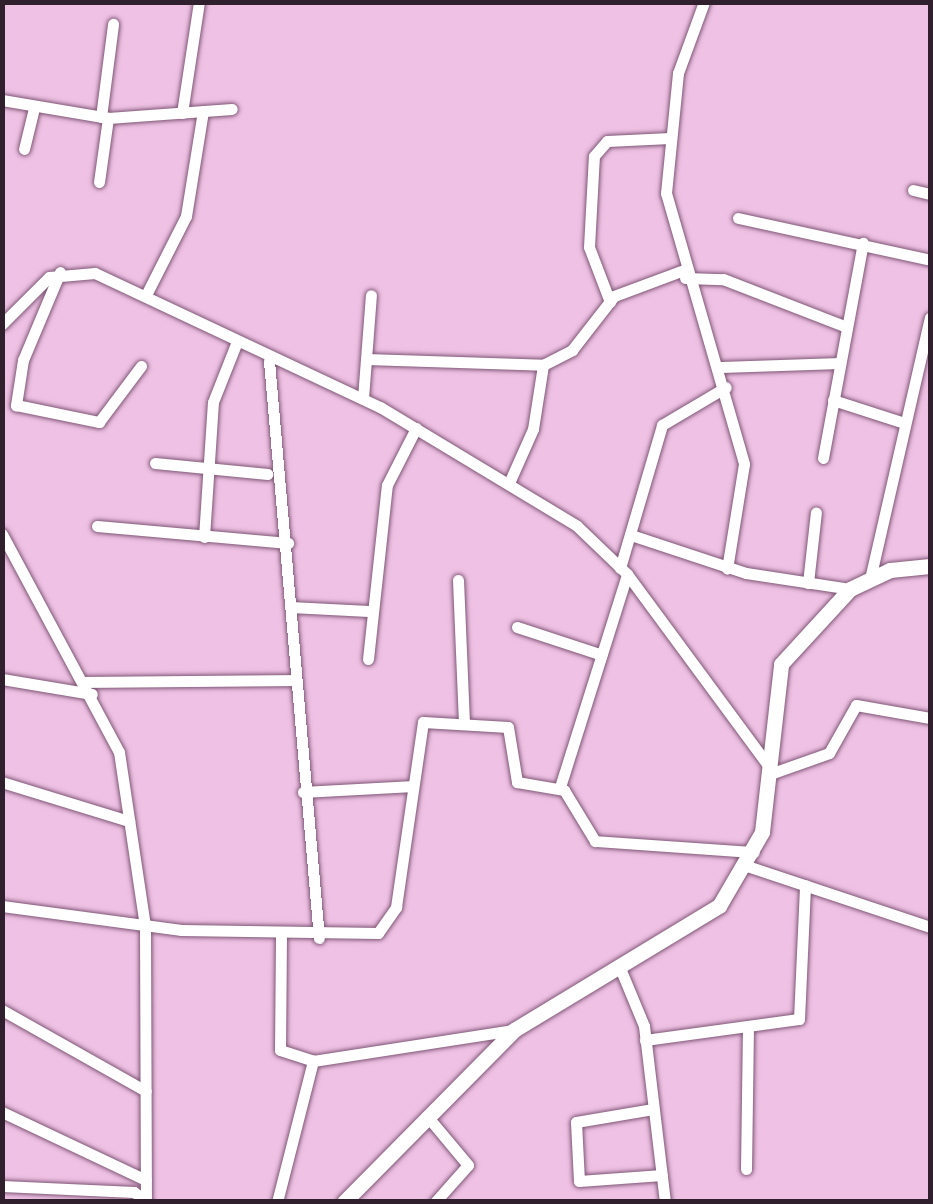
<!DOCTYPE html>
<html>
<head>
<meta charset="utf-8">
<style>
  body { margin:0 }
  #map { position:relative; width:933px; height:1204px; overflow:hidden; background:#efc1e4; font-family:Overpass,sans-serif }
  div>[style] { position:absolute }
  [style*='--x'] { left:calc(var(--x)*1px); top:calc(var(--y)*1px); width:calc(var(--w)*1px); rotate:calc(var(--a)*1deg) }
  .roads { filter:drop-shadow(0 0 2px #7f5776) drop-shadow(0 0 2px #7f5776) }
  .street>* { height:11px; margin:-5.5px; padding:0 5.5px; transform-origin:5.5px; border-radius:5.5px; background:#fff }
  .secondary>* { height:15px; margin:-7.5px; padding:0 7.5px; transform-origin:7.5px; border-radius:7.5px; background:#fff }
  span { translate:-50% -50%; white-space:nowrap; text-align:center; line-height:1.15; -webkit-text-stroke:10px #ffecfa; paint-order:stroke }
  .frame { position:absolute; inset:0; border:5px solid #301f2c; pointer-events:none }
</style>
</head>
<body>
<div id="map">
  <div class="roads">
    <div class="street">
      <i style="--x:704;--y:2;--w:76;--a:110.1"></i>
      <i style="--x:678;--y:73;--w:121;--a:95.7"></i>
      <i style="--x:666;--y:193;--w:282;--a:73.9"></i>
      <i style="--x:744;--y:464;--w:106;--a:99.2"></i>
      <i style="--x:2;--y:100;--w:108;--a:9.6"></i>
      <i style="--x:108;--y:118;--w:124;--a:-4.2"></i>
      <i style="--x:182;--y:113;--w:112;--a:-81.3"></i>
      <i style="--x:101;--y:117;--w:94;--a:-82.6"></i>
      <i style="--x:24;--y:149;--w:42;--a:-76.3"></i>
      <i style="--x:99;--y:182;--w:65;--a:-82"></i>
      <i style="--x:913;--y:190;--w:17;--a:13"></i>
      <i style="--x:738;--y:218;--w:197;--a:12.3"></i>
      <i style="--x:60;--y:272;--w:95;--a:112.8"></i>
      <i style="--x:23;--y:360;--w:46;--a:98.8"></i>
      <i style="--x:16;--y:405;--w:85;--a:11.6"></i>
      <i style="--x:99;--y:422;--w:70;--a:-53.1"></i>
      <i style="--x:685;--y:278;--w:38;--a:2"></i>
      <i style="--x:723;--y:279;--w:133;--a:21.2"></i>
      <i style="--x:147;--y:293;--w:86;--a:-63.1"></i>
      <i style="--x:186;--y:216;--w:106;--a:-80.8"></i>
      <i style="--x:610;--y:302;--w:59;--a:-110.9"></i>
      <i style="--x:589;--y:247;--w:91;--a:-86.9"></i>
      <i style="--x:594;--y:156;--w:20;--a:-49"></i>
      <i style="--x:607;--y:141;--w:63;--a:-2.7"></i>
      <i style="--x:2;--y:324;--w:66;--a:-45"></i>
      <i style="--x:49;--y:277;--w:46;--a:-5"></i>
      <i style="--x:95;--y:273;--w:315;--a:25.2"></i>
      <i style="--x:380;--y:407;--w:230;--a:31.1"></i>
      <i style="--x:577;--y:526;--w:69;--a:43.8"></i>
      <i style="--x:627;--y:574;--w:237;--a:53.6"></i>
      <i style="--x:366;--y:359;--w:177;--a:1.9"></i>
      <i style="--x:543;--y:365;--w:33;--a:-27"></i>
      <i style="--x:572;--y:350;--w:68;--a:-52.1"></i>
      <i style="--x:614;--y:296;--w:72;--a:-20.5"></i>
      <i style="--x:269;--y:361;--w:579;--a:85.05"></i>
      <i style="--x:721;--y:367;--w:119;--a:-1.9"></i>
      <i style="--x:363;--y:398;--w:103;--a:-85.6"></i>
      <i style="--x:833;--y:400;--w:75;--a:17.9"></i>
      <i style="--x:823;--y:458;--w:219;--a:-79.5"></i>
      <i style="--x:155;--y:463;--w:113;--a:5.6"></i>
      <i style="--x:509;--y:483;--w:59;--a:-66"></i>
      <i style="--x:533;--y:429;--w:65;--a:-81.1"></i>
      <i style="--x:97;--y:526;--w:192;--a:5.1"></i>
      <i style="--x:2;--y:534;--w:247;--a:61.8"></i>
      <i style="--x:119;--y:752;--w:175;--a:81.5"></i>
      <i style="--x:145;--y:925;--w:275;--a:89.8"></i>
      <i style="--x:631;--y:535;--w:121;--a:18.3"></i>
      <i style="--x:746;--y:573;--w:105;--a:8.7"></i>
      <i style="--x:204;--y:537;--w:135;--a:-86.2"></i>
      <i style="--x:213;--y:402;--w:62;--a:-68.4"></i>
      <i style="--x:620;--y:568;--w:149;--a:-73.6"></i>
      <i style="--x:662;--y:425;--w:74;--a:-30.7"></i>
      <i style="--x:870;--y:579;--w:268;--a:-77.1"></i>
      <i style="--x:458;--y:580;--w:143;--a:87.6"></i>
      <i style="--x:808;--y:583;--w:71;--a:-83.6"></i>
      <i style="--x:291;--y:607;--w:77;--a:3"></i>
      <i style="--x:517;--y:627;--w:89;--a:18.2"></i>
      <i style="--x:368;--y:659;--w:175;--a:-83.8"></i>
      <i style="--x:387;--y:485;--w:64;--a:-63"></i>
      <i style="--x:2;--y:679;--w:91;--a:9.5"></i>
      <i style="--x:85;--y:682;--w:210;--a:-0.5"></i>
      <i style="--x:767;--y:775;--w:66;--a:-19.5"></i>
      <i style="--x:829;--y:753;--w:55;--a:-60.6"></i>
      <i style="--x:856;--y:705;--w:75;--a:10"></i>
      <i style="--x:2;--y:782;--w:133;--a:17.1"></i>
      <i style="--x:560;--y:787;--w:223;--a:-72.5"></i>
      <i style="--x:303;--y:792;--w:110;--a:-3.1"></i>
      <i style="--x:747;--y:866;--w:193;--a:18.4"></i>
      <i style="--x:2;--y:906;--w:181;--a:7.6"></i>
      <i style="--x:181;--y:930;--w:197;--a:0.9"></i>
      <i style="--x:378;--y:933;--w:32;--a:-55"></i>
      <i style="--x:396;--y:907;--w:187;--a:-81.7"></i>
      <i style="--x:423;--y:722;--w:85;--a:3.4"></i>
      <i style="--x:508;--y:727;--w:56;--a:80.7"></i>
      <i style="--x:517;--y:782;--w:48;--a:9.7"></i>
      <i style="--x:564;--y:790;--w:60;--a:58.7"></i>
      <i style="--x:595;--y:841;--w:159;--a:4"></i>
      <i style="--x:281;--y:936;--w:114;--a:90.5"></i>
      <i style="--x:280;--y:1050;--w:35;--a:18"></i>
      <i style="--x:620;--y:968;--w:63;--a:67.5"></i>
      <i style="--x:644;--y:1026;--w:177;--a:83.2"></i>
      <i style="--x:2;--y:1010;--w:165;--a:29.4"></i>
      <i style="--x:645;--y:1040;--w:155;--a:-7.8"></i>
      <i style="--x:799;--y:1019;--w:134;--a:-87.4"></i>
      <i style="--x:653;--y:1109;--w:78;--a:170.4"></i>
      <i style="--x:576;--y:1122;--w:59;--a:87.1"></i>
      <i style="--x:579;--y:1181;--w:83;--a:-4.1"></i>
      <i style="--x:2;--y:1112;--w:159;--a:25.3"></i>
      <i style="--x:427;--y:1116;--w:64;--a:50.1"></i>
      <i style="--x:468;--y:1165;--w:50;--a:131.7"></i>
      <i style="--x:746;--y:1169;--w:141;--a:-89.2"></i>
      <i style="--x:2;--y:1186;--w:132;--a:2.6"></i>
      <i style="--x:134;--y:1192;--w:16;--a:38"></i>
      <i style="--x:277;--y:1202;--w:146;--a:-75.7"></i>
      <i style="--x:313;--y:1061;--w:203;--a:-8.8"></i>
    </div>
    <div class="secondary">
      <i style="--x:344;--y:1202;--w:242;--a:-45.3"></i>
      <i style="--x:514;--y:1030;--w:240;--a:-31.2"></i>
      <i style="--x:719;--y:906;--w:86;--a:-59.8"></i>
      <i style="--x:762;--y:832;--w:169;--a:-83.5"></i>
      <i style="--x:781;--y:664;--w:102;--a:-47.4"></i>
      <i style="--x:850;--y:589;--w:44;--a:-25.4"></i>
      <i style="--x:890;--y:570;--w:40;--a:-5.7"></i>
    </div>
  </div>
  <div class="frame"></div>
</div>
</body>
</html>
